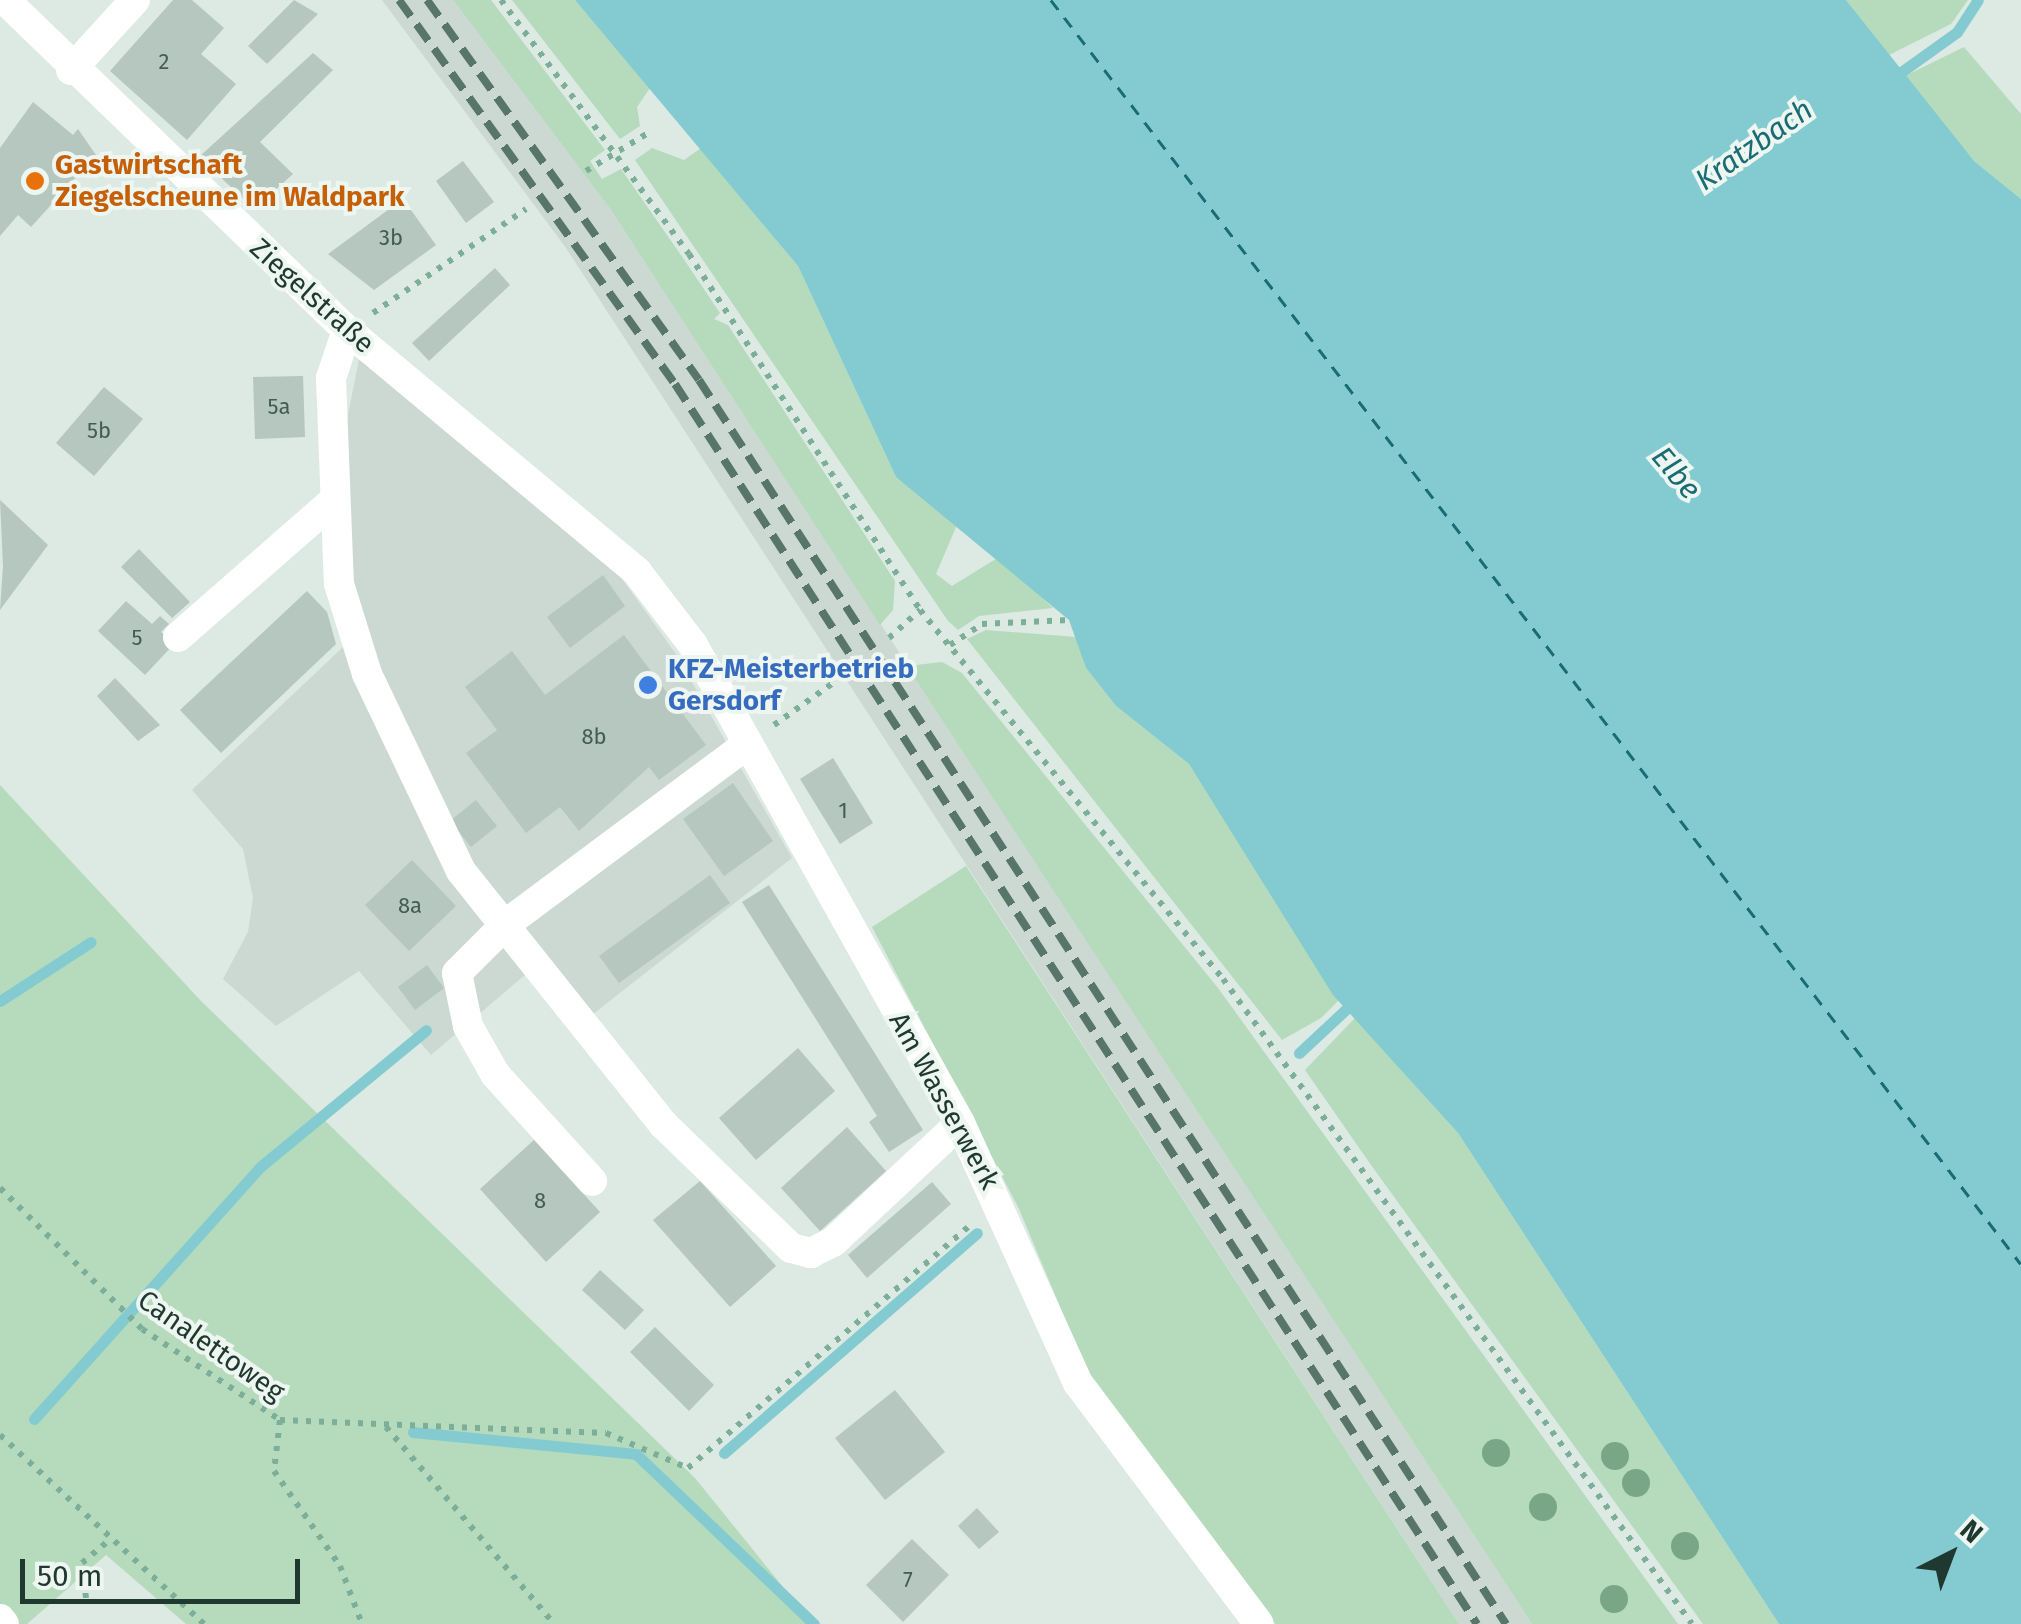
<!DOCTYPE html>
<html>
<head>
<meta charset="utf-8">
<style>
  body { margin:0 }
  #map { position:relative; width:2021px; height:1624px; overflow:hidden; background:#dde9e3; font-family:"Fira Sans",sans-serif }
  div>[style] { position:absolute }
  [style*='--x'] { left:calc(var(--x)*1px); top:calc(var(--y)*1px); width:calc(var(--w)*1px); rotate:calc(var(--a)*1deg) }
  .built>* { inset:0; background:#cbd9d2 }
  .green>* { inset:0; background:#b5dbbc }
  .water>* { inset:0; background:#83cbd0 }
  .stream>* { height:11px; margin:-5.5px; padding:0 5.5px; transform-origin:5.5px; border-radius:5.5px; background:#83cbd0 }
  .ferry>* { height:2.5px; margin-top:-1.25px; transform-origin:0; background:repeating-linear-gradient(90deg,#196c74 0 12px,transparent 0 22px) }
  .building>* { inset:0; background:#b5c7be }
  .path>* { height:6px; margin-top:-3px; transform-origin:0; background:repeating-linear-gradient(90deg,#7dae9a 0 5px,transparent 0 13px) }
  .minor>* { height:30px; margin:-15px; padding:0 15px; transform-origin:15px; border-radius:15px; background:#fff }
  .rail>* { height:8px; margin-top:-4px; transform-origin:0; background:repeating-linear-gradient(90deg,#58756b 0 20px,transparent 0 30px) }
  .trees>* { width:28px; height:28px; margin:-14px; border-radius:50%; background:#7aa688 }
  .dots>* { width:28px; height:28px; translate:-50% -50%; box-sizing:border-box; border:5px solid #edf6f1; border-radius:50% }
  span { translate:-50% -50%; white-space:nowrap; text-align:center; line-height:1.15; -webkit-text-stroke:8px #edf6f1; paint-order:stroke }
  .number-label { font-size:22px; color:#445c54 }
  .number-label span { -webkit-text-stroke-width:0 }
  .food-label { font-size:28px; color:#c56008; font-weight:700 }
  .left { translate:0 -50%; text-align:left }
  .street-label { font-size:28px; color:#1f3930 }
  .shop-label { font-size:28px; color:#366cbe; font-weight:700 }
  .water-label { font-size:30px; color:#196c74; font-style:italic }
  .north { position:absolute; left:1901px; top:1504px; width:100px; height:100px; -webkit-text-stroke:8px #edf6f1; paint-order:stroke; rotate:42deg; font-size:28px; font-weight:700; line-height:40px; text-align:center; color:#1f3930 }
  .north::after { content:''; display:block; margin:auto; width:35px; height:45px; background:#1f3930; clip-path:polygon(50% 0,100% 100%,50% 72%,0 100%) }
  .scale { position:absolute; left:20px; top:1559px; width:280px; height:45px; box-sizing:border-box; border:5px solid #1f3930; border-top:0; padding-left:12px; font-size:30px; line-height:35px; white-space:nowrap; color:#1f3930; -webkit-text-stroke:8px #edf6f1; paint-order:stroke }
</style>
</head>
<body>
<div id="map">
  <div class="built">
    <i style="clip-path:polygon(382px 0,453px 0,611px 210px,1532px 1624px,1459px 1624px,566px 248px)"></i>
    <i style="clip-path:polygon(360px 354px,612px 565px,676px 654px,792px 858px,574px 1029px,526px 974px,431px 1055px,359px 971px,276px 1026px,223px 979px,248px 932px,253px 898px,243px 849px,192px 790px,361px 630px,332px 496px)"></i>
  </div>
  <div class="green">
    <i style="clip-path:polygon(453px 0,491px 0,605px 150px,590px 161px,602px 179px,621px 169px,683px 258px,720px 313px,714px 319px,728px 325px,895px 581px,893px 610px,880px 625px,611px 210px)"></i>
    <i style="clip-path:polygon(512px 0,575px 0,650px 88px,637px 107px,640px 126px,620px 139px)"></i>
    <i style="clip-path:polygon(1846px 0,1968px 0,1951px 24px,1889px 55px)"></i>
    <i style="clip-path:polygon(1964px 47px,2021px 114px,2021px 199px,1974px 161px,1903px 77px)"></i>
    <i style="clip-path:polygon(652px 148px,684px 160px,701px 148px,798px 266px,896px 477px,959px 520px,936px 574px,952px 586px,999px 557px,1053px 608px,979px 616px,958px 630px,948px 621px,635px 160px)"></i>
    <i style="clip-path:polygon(986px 630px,1076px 637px,1086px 668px,1116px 706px,1189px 764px,1339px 1000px,1321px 1018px,1282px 1040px,967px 639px)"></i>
    <i style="clip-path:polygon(942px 662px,962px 673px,1218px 988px,1678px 1624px,1532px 1624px,907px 666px)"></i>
    <i style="clip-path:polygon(0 785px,202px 1002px,695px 1478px,813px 1624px,186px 1624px,106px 1555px,27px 1624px,0 1624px)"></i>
    <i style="clip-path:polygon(966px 866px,1459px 1624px,1275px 1624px,1090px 1378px,1019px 1209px,872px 927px)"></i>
    <i style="clip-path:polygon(1355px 1018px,1458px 1133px,1779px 1624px,1703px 1624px,1371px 1165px,1305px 1070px)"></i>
  </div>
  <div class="water">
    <i style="clip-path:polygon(575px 0,1846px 0,1974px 161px,2021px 199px,2021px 1624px,1779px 1624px,1458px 1133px,1333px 995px,1189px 764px,1116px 706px,1086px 668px,1069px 620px,896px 477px,798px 266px)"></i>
  </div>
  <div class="stream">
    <i style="--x:1890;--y:80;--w:82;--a:-35.6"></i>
    <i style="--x:1957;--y:32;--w:38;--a:-57"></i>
    <i style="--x:0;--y:1001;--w:108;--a:-33"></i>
    <i style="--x:1299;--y:1053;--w:81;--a:-43"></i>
    <i style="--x:34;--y:1419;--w:338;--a:-48.1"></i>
    <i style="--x:260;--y:1167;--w:215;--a:-39.5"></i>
    <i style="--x:413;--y:1432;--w:224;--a:5.6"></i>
    <i style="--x:636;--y:1454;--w:246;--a:43.7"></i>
    <i style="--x:724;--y:1453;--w:335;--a:-41"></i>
  </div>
  <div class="ferry">
    <i style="--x:1051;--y:0;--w:1593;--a:52.5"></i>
  </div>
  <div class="building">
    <i style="clip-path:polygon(173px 0,192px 0,224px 28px,201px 54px,236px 84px,187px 140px,110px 71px)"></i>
    <i style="clip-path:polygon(294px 0,318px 14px,267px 64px,248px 46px)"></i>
    <i style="clip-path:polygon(313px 53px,333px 70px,260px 142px,293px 174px,254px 209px,199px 157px)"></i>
    <i style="clip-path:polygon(33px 102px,73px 135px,78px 129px,96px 155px,31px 227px,18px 215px,0 236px,0 148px)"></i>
    <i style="clip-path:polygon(463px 161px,494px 202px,466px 223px,436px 181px)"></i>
    <i style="clip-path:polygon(403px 199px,436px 245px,374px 290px,328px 254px)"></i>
    <i style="clip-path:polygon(495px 268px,510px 285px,429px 361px,412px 343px)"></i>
    <i style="clip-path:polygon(303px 376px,305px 437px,255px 439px,253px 377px)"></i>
    <i style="clip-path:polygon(104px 387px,143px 419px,94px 476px,56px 443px)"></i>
    <i style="clip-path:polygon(0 500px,48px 545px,0 610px,3px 566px)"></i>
    <i style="clip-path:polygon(139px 549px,190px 602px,172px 618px,121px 567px)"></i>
    <i style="clip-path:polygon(603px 575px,625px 606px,570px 648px,547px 617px)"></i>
    <i style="clip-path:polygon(307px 591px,327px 612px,336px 644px,221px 753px,180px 710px)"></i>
    <i style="clip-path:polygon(126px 601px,152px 624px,160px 616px,169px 624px,161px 632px,174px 644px,145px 675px,98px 631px)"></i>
    <i style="clip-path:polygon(624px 635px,706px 745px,659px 780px,649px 767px,579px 831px,560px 807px,526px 833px,466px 753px,497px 730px,465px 687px,512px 651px,545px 695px)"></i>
    <i style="clip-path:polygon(115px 678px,160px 725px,138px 741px,97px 696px)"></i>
    <i style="clip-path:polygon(833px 758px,873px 823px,840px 844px,800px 779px)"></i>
    <i style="clip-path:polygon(733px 783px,773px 841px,724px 876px,683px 819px)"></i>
    <i style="clip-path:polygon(476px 800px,497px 826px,471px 847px,450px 821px)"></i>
    <i style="clip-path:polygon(412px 860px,456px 906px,409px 951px,365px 905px)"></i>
    <i style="clip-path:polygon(710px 875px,730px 903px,619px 983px,599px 956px)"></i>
    <i style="clip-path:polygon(769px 885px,923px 1130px,889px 1152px,869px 1122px,877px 1116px,742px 902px)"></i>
    <i style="clip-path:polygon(427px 965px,444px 988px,415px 1010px,398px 987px)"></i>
    <i style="clip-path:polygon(798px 1048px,835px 1091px,756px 1160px,719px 1118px)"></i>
    <i style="clip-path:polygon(847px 1127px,886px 1171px,820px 1231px,781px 1188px)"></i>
    <i style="clip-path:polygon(534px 1140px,600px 1212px,546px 1262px,480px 1189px)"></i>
    <i style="clip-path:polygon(700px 1181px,776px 1266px,730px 1307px,653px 1220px)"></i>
    <i style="clip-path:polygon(932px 1182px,951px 1204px,867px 1278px,848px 1255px)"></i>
    <i style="clip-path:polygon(600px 1270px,644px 1310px,625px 1330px,582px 1290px)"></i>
    <i style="clip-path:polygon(655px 1327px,714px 1385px,689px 1411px,630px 1352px)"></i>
    <i style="clip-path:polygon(895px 1390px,945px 1452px,885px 1500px,835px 1438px)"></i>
    <i style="clip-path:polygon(977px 1508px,999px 1532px,979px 1549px,958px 1526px)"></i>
    <i style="clip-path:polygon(912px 1539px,949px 1575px,903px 1622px,866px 1585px)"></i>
  </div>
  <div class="path">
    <i style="--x:501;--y:0;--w:316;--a:53.5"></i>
    <i style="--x:689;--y:254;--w:424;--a:57"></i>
    <i style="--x:920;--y:610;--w:477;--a:50.6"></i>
    <i style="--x:1223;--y:979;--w:797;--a:53.98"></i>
    <i style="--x:586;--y:171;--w:73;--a:-31.5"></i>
    <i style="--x:373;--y:313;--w:185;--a:-34.2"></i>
    <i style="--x:889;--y:638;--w:42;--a:-42.1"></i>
    <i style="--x:950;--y:645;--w:38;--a:-33"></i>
    <i style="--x:982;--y:624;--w:87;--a:-2.6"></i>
    <i style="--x:774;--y:725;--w:72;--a:-35.4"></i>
    <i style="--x:0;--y:1188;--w:200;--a:44.8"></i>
    <i style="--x:142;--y:1329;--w:165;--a:33.4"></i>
    <i style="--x:280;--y:1420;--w:51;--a:96.7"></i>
    <i style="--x:274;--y:1471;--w:116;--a:55.2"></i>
    <i style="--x:340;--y:1566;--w:62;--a:69.2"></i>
    <i style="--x:280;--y:1420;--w:326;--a:2.3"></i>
    <i style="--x:606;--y:1433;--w:89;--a:23.1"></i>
    <i style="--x:688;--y:1468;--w:376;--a:-40.7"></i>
    <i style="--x:386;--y:1427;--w:259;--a:49.5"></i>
    <i style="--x:0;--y:1435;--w:278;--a:42.8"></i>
    <i style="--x:86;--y:1598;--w:35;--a:-97"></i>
    <i style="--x:82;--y:1563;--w:34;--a:-40"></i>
  </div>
  <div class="minor">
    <i style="--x:5;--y:0;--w:475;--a:44"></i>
    <i style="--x:347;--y:330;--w:378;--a:39.8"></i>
    <i style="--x:637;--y:572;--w:92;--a:52.5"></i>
    <i style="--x:693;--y:645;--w:548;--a:60.81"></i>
    <i style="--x:960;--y:1123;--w:286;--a:65.6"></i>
    <i style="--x:1078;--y:1383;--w:301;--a:53.1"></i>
    <i style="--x:71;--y:70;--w:95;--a:-47.6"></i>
    <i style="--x:347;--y:330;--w:51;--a:108.4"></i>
    <i style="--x:331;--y:378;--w:206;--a:87.8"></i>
    <i style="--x:339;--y:584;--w:94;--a:72.7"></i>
    <i style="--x:367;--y:674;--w:218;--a:64.5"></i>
    <i style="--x:461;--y:871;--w:324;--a:51.4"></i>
    <i style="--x:663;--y:1124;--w:178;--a:44.1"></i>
    <i style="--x:791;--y:1248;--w:21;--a:14"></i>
    <i style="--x:811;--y:1253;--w:25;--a:-27"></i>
    <i style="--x:833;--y:1242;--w:174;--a:-43.1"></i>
    <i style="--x:178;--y:637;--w:203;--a:-41.2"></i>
    <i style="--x:592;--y:1181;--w:144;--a:-132.2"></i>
    <i style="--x:495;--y:1074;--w:55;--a:-119.4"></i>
    <i style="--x:468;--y:1026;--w:54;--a:-101.7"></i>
    <i style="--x:457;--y:973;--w:69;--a:-45"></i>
    <i style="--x:506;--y:924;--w:298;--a:-36.7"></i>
    <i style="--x:0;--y:1619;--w:6;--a:51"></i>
  </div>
  <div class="rail">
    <i style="--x:399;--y:0;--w:473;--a:54.3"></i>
    <i style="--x:675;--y:384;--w:1477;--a:57.11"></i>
    <i style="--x:427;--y:0;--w:467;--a:54.4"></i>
    <i style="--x:699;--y:380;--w:1483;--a:57.03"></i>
  </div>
  <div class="trees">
    <i style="left:1496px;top:1453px"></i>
    <i style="left:1615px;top:1456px"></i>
    <i style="left:1636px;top:1483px"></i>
    <i style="left:1543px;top:1507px"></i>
    <i style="left:1685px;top:1546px"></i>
    <i style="left:1614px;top:1599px"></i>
  </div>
  <div class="dots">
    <i style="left:35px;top:181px;background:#e8710a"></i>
    <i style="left:648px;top:685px;background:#3f7fe0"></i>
  </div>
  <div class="number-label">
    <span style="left:164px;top:62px">2</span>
    <span style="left:391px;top:238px">3b</span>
    <span style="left:279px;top:407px">5a</span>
    <span style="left:99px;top:431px">5b</span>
    <span style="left:137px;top:638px">5</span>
    <span style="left:594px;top:737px">8b</span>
    <span style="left:843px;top:811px">1</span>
    <span style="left:410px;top:906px">8a</span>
    <span style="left:540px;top:1201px">8</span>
    <span style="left:908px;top:1580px">7</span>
  </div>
  <div class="food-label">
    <span class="left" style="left:55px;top:181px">Gastwirtschaft<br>Ziegelscheune im Waldpark</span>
  </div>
  <div class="street-label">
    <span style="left:312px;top:296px;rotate:42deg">Ziegelstraße</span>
    <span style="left:944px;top:1101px;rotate:61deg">Am Wasserwerk</span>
    <span style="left:211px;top:1346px;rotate:35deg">Canalettoweg</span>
  </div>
  <div class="shop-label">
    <span class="left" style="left:668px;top:685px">KFZ-Meisterbetrieb<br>Gersdorf</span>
  </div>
  <div class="water-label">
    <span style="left:1754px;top:145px;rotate:-35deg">Kratzbach</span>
    <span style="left:1676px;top:473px;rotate:50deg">Elbe</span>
  </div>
  <div class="north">N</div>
  <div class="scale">50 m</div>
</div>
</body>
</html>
